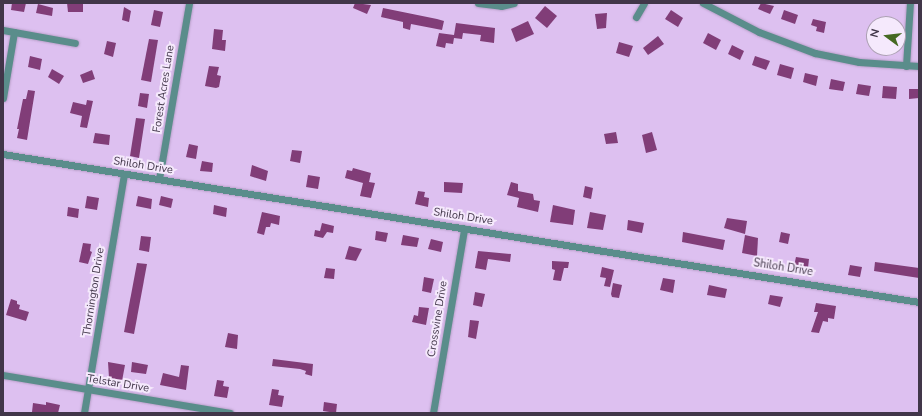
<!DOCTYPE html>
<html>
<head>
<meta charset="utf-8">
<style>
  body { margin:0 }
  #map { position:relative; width:922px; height:416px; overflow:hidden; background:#ddc0f0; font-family:"Nunito Sans",sans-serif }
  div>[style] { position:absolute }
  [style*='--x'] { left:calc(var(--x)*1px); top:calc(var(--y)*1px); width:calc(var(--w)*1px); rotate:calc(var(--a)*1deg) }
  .building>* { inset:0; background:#813d78 }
  .roads { filter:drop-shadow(0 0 1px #b89fc8) drop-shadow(0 0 1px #b89fc8) }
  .minor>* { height:7px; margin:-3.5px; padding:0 3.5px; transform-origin:3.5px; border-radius:3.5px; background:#5a8d8b }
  span { translate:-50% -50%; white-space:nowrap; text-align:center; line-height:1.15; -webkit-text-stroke:4px #f5e9fc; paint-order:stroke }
  .street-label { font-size:11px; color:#413649 }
  .frame { position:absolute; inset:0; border:4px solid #413649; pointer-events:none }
  .north { position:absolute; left:866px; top:16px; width:40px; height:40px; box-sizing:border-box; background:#f5e9fc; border:1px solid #ada1b4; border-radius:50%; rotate:285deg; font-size:11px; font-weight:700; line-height:16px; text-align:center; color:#413649 }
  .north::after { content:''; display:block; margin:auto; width:14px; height:18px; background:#456922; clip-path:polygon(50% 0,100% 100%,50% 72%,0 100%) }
</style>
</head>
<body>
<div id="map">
  <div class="building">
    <i style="clip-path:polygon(12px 3px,26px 3px,24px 12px,11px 10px)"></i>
    <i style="clip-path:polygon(67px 3px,83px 3px,83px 12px,68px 12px)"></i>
    <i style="clip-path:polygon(355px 3px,371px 5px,367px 14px,353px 8px)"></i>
    <i style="clip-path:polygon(761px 3px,774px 6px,770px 14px,758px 9px)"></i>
    <i style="clip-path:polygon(38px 4px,53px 8px,52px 16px,36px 13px)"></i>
    <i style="clip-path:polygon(545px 6px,557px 16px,547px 28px,535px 18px)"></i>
    <i style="clip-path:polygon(124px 7px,131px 11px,129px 22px,122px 20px)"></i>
    <i style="clip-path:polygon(383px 8px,437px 19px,444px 21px,442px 30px,411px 24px,410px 30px,403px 28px,403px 22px,381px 17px)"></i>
    <i style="clip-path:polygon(154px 10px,163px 12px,160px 27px,151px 25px)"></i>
    <i style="clip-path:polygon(671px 10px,683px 18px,678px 27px,665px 19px)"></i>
    <i style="clip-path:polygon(784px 10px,798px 15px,795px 24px,781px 19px)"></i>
    <i style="clip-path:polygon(607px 13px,606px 28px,597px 29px,595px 14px)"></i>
    <i style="clip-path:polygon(813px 19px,826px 22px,824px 33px,816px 31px,817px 27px,811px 25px)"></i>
    <i style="clip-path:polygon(528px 21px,534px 34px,516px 42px,511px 29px)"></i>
    <i style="clip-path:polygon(456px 23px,495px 28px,494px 43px,480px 41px,481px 35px,463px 33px,462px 39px,454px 38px,453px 44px,446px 43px,445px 48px,436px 46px,439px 33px,454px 35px)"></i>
    <i style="clip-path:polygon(214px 29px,223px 30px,222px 40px,226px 40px,225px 51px,212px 49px)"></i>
    <i style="clip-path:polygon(708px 33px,721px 40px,716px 50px,703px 43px)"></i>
    <i style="clip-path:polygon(658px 36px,664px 44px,648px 55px,643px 48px)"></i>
    <i style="clip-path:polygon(149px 39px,158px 40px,151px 82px,141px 80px)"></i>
    <i style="clip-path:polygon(107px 41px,116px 43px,113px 57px,104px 54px)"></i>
    <i style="clip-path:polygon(619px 42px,633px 46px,629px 57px,616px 53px)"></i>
    <i style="clip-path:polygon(732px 45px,744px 51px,740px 60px,728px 54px)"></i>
    <i style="clip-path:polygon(30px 56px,42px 59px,40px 70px,28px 67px)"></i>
    <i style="clip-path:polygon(755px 56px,770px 61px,766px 70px,752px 65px)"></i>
    <i style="clip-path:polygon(780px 64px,794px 68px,791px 79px,777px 75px)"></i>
    <i style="clip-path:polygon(209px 66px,219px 67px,217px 75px,221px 76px,219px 87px,216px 88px,205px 86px)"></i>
    <i style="clip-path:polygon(52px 69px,64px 76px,59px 84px,48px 77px)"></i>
    <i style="clip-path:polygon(92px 70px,95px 79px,83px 83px,80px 75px)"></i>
    <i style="clip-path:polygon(805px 73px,818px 76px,816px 86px,803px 82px)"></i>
    <i style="clip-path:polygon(831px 79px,845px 82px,843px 91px,829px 89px)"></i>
    <i style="clip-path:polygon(858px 84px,871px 86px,869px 96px,856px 94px)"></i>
    <i style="clip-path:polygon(883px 86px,897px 87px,896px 99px,882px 98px)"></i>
    <i style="clip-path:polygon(909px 89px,919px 89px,919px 98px,909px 99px)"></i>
    <i style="clip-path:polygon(28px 90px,35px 91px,27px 140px,17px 138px,19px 129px,17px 129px,23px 99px,26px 99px)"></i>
    <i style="clip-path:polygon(140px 93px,149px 94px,147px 108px,138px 106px)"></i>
    <i style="clip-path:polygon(87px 100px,93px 101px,87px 128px,80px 127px,82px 116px,70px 113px,73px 102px,86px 105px)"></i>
    <i style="clip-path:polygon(136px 118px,145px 119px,139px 158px,130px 156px)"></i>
    <i style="clip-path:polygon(616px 132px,618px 143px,606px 144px,604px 134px)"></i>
    <i style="clip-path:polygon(652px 132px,657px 150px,646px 153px,642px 135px)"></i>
    <i style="clip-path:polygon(95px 133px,110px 135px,109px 145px,93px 143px)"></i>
    <i style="clip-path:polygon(189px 144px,198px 146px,196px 159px,186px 157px)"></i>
    <i style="clip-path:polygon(292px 150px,302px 151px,300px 163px,290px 161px)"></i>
    <i style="clip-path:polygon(202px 161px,213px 163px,212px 172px,200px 171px)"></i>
    <i style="clip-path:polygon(252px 165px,268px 171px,266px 181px,250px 176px)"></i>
    <i style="clip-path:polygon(353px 168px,371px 173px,369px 182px,375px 183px,371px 198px,360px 196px,363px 183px,345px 178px,347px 170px,352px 171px)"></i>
    <i style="clip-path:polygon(308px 175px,320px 177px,318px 189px,306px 187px)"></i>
    <i style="clip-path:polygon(444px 182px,463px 183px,462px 193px,444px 192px)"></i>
    <i style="clip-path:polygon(511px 182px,518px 184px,518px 191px,533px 194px,534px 200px,540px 201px,538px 212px,517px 207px,519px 198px,507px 195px)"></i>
    <i style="clip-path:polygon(585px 186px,593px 188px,591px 199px,583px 197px)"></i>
    <i style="clip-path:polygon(418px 191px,425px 192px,424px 197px,429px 198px,428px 207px,415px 204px)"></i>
    <i style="clip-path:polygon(87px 196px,99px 198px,97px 210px,85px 208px)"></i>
    <i style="clip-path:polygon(138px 196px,152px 199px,151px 209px,136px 206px)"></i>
    <i style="clip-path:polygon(161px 196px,173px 199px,171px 208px,159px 205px)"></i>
    <i style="clip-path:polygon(214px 205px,227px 208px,226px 217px,213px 214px)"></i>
    <i style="clip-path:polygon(553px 205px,575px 210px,573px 225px,550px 222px)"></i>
    <i style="clip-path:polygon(68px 207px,79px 209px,78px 218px,67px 216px)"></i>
    <i style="clip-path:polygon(262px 212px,280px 216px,279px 225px,271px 223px,270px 227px,266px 227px,264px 235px,257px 233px)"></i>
    <i style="clip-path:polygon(590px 212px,606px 215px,603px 230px,587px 228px)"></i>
    <i style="clip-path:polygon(727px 218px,747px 221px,745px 234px,724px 228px)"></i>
    <i style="clip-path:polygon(628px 220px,644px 223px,642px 233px,627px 230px)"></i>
    <i style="clip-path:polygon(322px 223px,334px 226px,333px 233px,327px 232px,323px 238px,314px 236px,315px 230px,320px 231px)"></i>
    <i style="clip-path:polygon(376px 231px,388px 233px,386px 242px,375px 240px)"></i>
    <i style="clip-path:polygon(683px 232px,725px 240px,723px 250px,682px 242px)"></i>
    <i style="clip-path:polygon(781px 232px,790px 234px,788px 244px,779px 242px)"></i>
    <i style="clip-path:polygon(403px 235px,419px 238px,417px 247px,401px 245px)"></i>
    <i style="clip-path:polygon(745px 235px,758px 238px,757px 256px,742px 253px)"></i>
    <i style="clip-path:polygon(141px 236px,151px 237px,149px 252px,139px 250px)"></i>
    <i style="clip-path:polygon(431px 239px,443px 242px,441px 252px,428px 249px)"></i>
    <i style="clip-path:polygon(83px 243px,91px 244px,90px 251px,92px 252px,88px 264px,79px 262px)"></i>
    <i style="clip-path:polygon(349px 246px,362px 249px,356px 261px,345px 259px)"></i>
    <i style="clip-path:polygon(478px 251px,511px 254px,510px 262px,488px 259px,486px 270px,475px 268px)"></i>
    <i style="clip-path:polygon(796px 257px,809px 259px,808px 268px,794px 266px)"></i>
    <i style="clip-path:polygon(552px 261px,569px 262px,568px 268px,564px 268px,561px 281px,553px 280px,555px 270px,552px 269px)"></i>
    <i style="clip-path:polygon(875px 262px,919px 268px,919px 278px,874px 271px)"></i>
    <i style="clip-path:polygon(137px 263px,147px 264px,134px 334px,124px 332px)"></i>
    <i style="clip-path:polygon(850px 265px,862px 267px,860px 277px,848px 275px)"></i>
    <i style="clip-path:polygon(602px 267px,614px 270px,610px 287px,604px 286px,606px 278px,600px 277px)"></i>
    <i style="clip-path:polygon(326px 268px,335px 269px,334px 279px,324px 278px)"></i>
    <i style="clip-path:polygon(424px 277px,434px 279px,431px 293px,422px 291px)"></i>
    <i style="clip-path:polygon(663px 278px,675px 280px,673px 293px,660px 290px)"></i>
    <i style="clip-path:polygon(613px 283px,622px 285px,619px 298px,612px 297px,611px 294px)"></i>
    <i style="clip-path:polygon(709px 285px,727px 289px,725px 298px,707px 295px)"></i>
    <i style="clip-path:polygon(475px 292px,485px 294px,482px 307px,473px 305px)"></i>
    <i style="clip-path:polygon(770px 295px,783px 297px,780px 307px,768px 304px)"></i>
    <i style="clip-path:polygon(11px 299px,17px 301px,17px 304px,20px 305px,19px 309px,29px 312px,26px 321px,6px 315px)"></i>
    <i style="clip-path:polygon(816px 303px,836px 306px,834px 319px,828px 318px,828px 322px,823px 321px,819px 333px,811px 332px,818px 312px,814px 312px)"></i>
    <i style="clip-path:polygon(419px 307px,429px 308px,426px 325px,412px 322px,414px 315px,418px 316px)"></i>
    <i style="clip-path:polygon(470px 320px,479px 321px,476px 339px,468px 337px)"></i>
    <i style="clip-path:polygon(228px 333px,238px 335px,237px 349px,225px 347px)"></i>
    <i style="clip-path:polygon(273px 359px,313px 364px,312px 376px,305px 374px,306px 371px,300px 369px,272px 366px)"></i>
    <i style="clip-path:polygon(108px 362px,125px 365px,122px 381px,109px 378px)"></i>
    <i style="clip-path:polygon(132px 362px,148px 365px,146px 374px,131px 372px)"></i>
    <i style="clip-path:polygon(181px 365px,189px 366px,186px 390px,160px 385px,163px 373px,179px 377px)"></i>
    <i style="clip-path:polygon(217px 380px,224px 381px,223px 386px,229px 387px,227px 398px,214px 396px)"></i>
    <i style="clip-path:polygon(272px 389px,279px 390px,278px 395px,284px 396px,282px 407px,269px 405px)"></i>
    <i style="clip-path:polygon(46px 402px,60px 405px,58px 413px,32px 412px,33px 403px,46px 405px)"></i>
    <i style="clip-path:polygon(324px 402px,337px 404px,336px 413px,323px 411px)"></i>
  </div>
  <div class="roads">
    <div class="minor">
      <i style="--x:478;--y:3;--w:23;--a:7"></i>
      <i style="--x:501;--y:6;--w:13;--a:-13"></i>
      <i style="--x:703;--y:3;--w:63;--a:27.4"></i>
      <i style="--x:759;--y:32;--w:60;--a:20.6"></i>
      <i style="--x:815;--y:53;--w:45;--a:11.6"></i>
      <i style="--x:859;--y:62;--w:60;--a:3.8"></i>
      <i style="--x:636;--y:17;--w:16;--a:-60"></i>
      <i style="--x:3;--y:30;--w:73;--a:10.2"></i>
      <i style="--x:906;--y:66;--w:63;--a:-86.4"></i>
      <i style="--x:3;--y:98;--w:67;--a:-80.5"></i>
      <i style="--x:3;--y:154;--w:928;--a:9.18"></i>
      <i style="--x:159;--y:179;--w:179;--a:-80.3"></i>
      <i style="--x:3;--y:375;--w:230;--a:9.5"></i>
      <i style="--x:84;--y:413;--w:242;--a:-80.5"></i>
      <i style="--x:433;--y:413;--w:187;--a:-80.4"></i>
    </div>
  </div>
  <div class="street-label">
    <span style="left:164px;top:89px;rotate:-81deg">Forest Acres Lane</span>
    <span style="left:143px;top:166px;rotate:9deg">Shiloh Drive</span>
    <span style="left:463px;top:217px;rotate:9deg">Shiloh Drive</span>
    <span style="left:783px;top:268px;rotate:9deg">Shiloh Drive</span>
    <span style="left:94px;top:292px;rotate:-81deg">Thornington Drive</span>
    <span style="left:438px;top:319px;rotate:-81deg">Crossvine Drive</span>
    <span style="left:118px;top:384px;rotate:9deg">Telstar Drive</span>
  </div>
  <div class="frame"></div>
  <div class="north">N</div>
</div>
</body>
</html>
